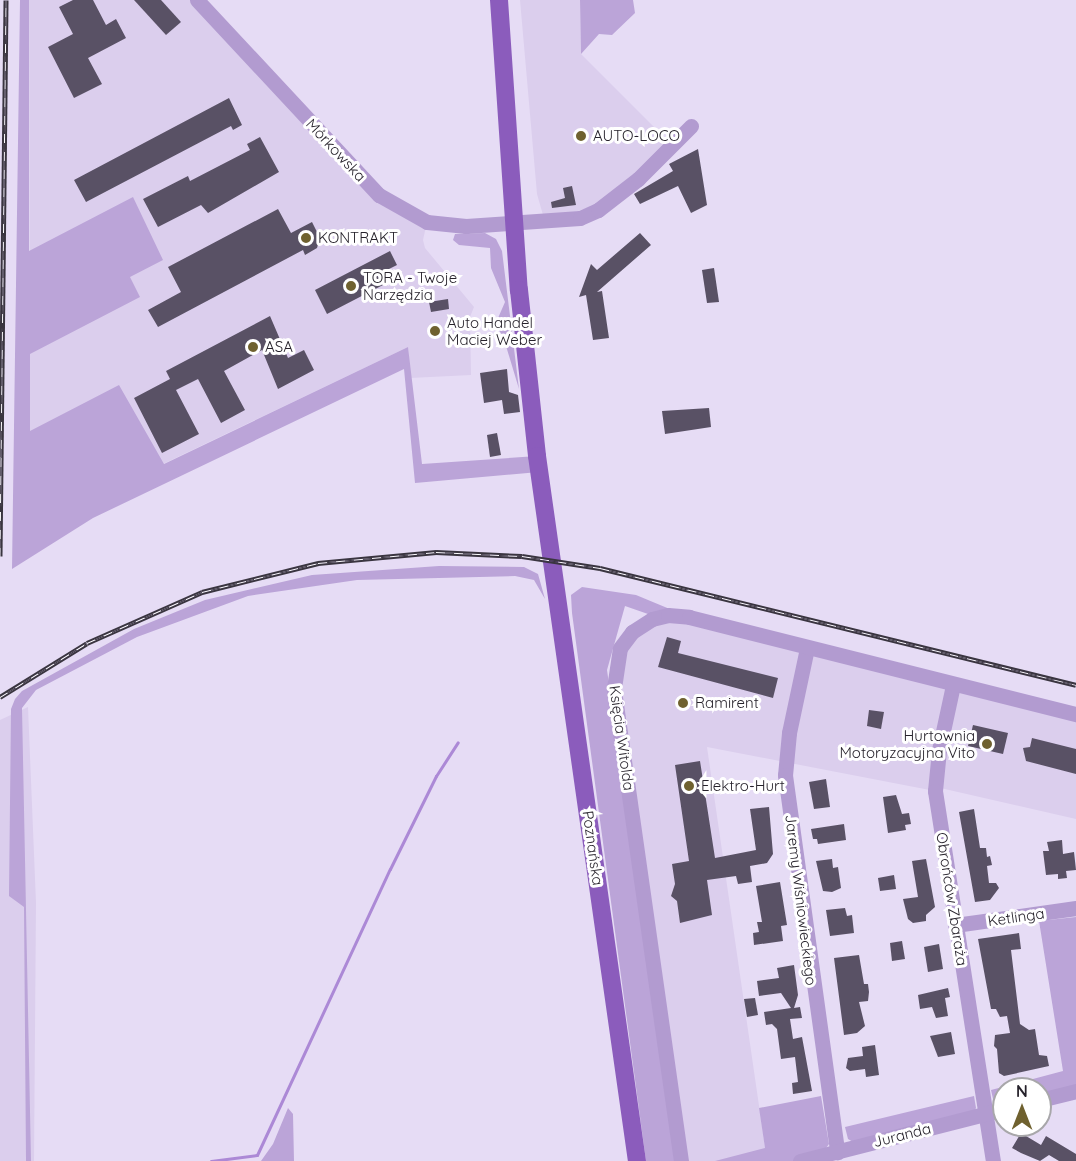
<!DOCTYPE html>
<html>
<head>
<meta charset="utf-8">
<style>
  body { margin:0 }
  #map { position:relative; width:1076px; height:1161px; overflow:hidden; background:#e6dcf5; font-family:Quicksand,sans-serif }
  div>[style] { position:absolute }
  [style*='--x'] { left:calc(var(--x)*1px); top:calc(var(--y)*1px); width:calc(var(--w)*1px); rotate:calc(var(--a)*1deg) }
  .built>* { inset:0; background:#dbceed }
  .green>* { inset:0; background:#bba4d8 }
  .stream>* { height:3px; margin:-1.5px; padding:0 1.5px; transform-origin:1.5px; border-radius:1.5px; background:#ac89d6 }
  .building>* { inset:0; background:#595165 }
  .minor>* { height:15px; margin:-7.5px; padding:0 7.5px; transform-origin:7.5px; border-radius:7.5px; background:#b29bd0 }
  .major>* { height:18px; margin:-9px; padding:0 9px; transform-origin:9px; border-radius:9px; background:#8b5cbc }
  .rail>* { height:5px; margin-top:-2.5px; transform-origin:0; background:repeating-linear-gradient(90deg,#fff 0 9px,#3a3540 0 18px); box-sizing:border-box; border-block:2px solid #3a3540 }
  .dots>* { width:16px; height:16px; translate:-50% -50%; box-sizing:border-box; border:3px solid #fff; border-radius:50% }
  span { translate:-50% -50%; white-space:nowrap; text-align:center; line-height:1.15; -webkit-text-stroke:6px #fff; paint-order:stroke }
  .poi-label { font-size:15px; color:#26222b }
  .left { translate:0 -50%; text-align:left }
  .right { translate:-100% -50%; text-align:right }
  .street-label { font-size:15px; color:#26222b }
  .north { position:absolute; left:992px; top:1077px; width:60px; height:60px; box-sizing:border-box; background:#fff; border:2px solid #a8a7aa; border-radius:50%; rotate:0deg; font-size:16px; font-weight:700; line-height:24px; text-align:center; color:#26222b }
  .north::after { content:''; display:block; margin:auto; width:21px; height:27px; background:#6f612f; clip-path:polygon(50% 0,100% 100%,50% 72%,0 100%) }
</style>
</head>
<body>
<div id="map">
  <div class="built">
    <i style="clip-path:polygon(29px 0,197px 0,359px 175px,427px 222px,423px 240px,425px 248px,474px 307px,470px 317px,471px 375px,410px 378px,408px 347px,163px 464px,30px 431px)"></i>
    <i style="clip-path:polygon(520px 0,580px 0,581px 54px,673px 146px,614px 199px,545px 222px,537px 194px)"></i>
    <i style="clip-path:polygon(668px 615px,1076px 714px,1076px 819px,936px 787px,935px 791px,707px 747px,767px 1161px,681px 1161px,614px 688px,632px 632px)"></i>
    <i style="clip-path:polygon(28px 707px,36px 903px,34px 1161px,0 1161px,0 720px)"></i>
  </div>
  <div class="green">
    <i style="clip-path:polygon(20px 0,29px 0,29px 251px,133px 197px,163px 260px,130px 277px,140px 297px,30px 354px,30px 431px,119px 385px,164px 464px,408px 347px,422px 464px,537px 456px,539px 472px,415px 483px,404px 369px,93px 518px,12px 569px)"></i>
    <i style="clip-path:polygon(580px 0,633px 0,635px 13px,612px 35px,599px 34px,581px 54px)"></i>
    <i style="clip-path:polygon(485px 233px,496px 239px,502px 251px,519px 389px,503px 336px,495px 325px,505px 302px,491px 268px,490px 248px,459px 245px,453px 240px,455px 234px)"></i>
    <i style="clip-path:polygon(439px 566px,524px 567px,538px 574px,545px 599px,534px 580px,515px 576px,357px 580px,248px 596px,137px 637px,36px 690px,22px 708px,31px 1161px,26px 1161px,24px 907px,9px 896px,11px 709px,15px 699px,22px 691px,134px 629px,205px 600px,312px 575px)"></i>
    <i style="clip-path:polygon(582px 587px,636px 595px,689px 617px,648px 614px,625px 606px,607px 670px,677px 1161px,646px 1161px,572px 613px,571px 595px)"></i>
    <i style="clip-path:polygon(1076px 917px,1076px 1091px,1040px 1100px,1040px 1089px,1004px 1089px,1004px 1108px,994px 1103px,991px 1090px,1063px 1071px,1039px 921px)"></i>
    <i style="clip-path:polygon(821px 1096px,829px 1144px,820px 1156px,800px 1161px,715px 1161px,765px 1148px,759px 1108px)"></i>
    <i style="clip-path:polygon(974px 1096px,976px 1108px,971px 1118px,860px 1146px,848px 1139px,845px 1127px)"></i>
    <i style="clip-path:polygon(288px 1108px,293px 1114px,294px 1161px,261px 1161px,273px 1144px)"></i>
  </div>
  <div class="stream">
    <i style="--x:211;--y:1161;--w:46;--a:-7.4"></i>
    <i style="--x:257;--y:1155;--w:315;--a:-65.1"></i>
    <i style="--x:390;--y:869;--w:104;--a:-63.7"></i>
    <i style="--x:436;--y:776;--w:40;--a:-57.1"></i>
  </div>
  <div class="building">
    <i style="clip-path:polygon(73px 0,93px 0,106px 25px,116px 19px,126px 38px,88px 58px,102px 84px,74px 98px,48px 47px,73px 34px,59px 7px)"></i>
    <i style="clip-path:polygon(134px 0,161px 0,181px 22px,166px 35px)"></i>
    <i style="clip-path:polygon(229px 98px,242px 125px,233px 130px,231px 126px,86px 202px,74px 180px)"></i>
    <i style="clip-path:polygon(260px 137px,279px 172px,208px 213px,201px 205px,158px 227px,143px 199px,188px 176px,190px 181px,250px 150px,247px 144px)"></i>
    <i style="clip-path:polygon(698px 149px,707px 205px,691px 213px,678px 186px,640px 204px,634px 194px,673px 171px,669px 164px)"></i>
    <i style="clip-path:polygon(572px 186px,576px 205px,552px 208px,551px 202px,565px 198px,563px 188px)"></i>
    <i style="clip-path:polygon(278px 209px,291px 233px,312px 222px,320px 238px,317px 248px,305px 255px,303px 250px,158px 327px,148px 310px,181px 292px,168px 267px)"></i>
    <i style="clip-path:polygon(640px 233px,651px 245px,597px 292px,602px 291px,609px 338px,593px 340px,586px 295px,579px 297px,591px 264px,597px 270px)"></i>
    <i style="clip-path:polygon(390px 251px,397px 265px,377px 275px,383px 285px,327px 314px,315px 290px)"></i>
    <i style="clip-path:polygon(714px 268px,719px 302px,707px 303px,702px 270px)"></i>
    <i style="clip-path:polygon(448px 299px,449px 309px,431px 312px,429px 302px)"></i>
    <i style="clip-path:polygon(270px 316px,288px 358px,304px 350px,314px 370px,278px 389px,262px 350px,224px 371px,245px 410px,221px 423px,198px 379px,176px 390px,199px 434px,162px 453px,134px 398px,170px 379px,166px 371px)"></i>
    <i style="clip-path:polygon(507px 369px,509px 392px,518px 395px,520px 412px,504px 414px,502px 400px,484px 403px,480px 373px)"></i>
    <i style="clip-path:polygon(709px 408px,711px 427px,665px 434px,662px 411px)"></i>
    <i style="clip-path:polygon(497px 433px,501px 455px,490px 457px,487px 435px)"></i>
    <i style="clip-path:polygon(667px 637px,681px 641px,678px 653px,778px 678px,773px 698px,658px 667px)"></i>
    <i style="clip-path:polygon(869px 710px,884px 712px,881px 729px,867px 726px)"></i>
    <i style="clip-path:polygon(973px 725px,1008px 733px,1003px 754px,968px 746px)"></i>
    <i style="clip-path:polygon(1032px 738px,1076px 749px,1076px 774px,1026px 761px,1023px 748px,1030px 747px)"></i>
    <i style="clip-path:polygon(700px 761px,715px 858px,756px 850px,750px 809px,769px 807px,773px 854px,767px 863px,750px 866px,752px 882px,738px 884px,736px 876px,707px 880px,712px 915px,680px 923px,677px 901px,671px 896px,675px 884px,672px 864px,689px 861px,675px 765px)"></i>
    <i style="clip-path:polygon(826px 779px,830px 807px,814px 809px,809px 782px)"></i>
    <i style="clip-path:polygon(896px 795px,902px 814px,909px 813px,911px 824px,905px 825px,906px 830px,888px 833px,883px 797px)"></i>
    <i style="clip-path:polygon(974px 809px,980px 848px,986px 848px,987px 857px,990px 856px,992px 865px,987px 866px,989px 883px,996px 883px,999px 888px,990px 900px,975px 902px,959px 812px)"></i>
    <i style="clip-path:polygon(844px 824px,846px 840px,818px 844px,817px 839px,813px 839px,811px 829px)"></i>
    <i style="clip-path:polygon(1062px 840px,1063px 854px,1074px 852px,1076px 870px,1066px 871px,1067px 878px,1058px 879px,1058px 874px,1046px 875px,1043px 851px,1049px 851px,1047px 842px)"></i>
    <i style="clip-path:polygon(832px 859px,833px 868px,838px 867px,841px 888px,832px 892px,823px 891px,816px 861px)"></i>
    <i style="clip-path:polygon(926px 859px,935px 907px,926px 915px,926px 921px,913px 923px,908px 919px,903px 899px,918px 897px,912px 861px)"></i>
    <i style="clip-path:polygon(894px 875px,896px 889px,880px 891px,878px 878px)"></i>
    <i style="clip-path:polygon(780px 882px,787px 925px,781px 926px,783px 941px,754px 945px,753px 933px,759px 932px,757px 922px,762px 922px,756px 886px)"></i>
    <i style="clip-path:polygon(845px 908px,847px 916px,852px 915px,854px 933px,830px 936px,826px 910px)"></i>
    <i style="clip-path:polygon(1019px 933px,1021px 949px,1011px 950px,1020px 1024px,1029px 1030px,1035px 1029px,1039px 1055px,1047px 1056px,1049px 1066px,1004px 1076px,999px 1073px,997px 1049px,994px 1046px,995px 1035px,1010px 1033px,1007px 1016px,1000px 1017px,996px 1009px,991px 1009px,978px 939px)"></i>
    <i style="clip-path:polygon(902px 941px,905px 959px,892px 961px,890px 943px)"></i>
    <i style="clip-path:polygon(939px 944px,943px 969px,928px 972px,924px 947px)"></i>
    <i style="clip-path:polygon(859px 955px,864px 984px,868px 984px,869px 992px,868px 1001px,859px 1002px,865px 1026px,857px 1033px,844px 1035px,834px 958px)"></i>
    <i style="clip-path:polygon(794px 965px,798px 995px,794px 1008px,800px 1007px,802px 1018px,790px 1019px,793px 1039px,802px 1037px,812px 1091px,793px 1094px,792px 1083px,798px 1082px,795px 1057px,781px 1059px,777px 1029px,772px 1024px,766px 1025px,764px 1012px,791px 1008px,781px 993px,759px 996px,757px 981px,779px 978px,777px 968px)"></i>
    <i style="clip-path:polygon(948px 988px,950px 997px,945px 998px,948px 1016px,936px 1018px,932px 1007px,920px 1009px,918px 995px)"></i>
    <i style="clip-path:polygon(755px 998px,758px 1015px,747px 1017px,744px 999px)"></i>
    <i style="clip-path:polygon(951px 1032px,955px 1054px,938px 1057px,930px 1036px)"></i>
    <i style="clip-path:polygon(875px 1045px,879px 1075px,866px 1077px,865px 1069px,850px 1071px,846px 1068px,848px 1058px,863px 1056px,862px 1047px)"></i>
    <i style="clip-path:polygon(1021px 1133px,1041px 1145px,1046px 1136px,1076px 1154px,1076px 1161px,1059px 1161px,1049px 1155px,1040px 1161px,1021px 1153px,1012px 1148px)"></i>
  </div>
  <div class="minor">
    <i style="--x:197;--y:0;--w:267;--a:47"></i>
    <i style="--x:379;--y:195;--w:55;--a:29.4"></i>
    <i style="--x:427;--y:222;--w:39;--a:6"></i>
    <i style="--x:466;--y:226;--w:114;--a:-4"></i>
    <i style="--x:580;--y:218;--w:20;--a:-24"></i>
    <i style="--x:598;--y:210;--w:51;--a:-37.8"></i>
    <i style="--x:638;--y:179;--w:75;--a:-45"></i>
    <i style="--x:807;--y:648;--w:87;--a:102"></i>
    <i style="--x:789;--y:733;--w:42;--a:95.4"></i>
    <i style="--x:785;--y:775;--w:381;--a:82.1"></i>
    <i style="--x:953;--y:685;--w:66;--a:102.2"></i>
    <i style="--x:939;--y:750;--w:41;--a:95.6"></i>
    <i style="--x:935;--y:791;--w:375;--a:81.1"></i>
    <i style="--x:955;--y:925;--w:122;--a:-8"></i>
    <i style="--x:1040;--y:1100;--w:37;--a:-14"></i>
    <i style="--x:681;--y:1161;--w:478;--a:-98.1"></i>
    <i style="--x:614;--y:688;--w:40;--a:-81.5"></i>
    <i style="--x:620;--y:648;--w:20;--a:-53"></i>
    <i style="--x:632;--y:632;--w:24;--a:-33"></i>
    <i style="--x:652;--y:619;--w:16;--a:-14"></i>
    <i style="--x:668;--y:615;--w:21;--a:5"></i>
    <i style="--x:689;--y:617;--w:399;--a:14.1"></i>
    <i style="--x:800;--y:1161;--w:211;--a:-14.3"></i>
  </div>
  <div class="major">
    <i style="--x:499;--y:0;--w:291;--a:86.1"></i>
    <i style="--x:519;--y:290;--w:167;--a:83.8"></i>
    <i style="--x:537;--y:456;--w:712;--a:81.93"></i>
  </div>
  <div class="rail">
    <i style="--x:0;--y:556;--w:556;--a:-89.38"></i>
    <i style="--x:0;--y:697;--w:102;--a:-31.8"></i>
    <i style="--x:87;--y:643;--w:126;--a:-23.9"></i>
    <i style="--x:202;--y:592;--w:120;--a:-14"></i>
    <i style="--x:318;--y:563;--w:119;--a:-5.3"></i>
    <i style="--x:436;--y:552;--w:86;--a:2.7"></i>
    <i style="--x:522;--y:556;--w:79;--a:8.7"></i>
    <i style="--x:600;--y:568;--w:490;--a:13.8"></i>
  </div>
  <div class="dots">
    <i style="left:581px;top:136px;background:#6f612f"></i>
    <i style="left:306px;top:238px;background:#6f612f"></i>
    <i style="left:351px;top:286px;background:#6f612f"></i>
    <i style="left:435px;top:331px;background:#6f612f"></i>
    <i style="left:253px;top:347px;background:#6f612f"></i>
    <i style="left:683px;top:703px;background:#6f612f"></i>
    <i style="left:987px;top:744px;background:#6f612f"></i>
    <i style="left:689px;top:786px;background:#6f612f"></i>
  </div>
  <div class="poi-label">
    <span class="left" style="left:593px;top:136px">AUTO-LOCO</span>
    <span class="left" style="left:318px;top:238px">KONTRAKT</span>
    <span class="left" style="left:363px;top:286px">TORA - Twoje<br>Narzędzia</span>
    <span class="left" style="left:447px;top:331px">Auto Handel<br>Maciej Weber</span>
    <span class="left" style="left:265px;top:347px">ASA</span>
    <span class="left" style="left:695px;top:703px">Ramirent</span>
    <span class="right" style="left:975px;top:744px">Hurtownia<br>Motoryzacyjna Vito</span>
    <span class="left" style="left:701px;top:786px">Elektro-Hurt</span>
  </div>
  <div class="street-label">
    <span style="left:336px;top:150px;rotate:47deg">Mórkowska</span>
    <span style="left:622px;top:738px;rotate:82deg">Księcia Witolda</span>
    <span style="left:593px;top:848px;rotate:82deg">Poznańska</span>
    <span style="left:952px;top:899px;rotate:81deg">Obrońców Zbaraża</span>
    <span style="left:801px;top:900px;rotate:83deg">Jaremy Wiśniowieckiego</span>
    <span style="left:1016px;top:917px;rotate:-8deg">Ketlinga</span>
    <span style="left:902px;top:1135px;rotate:-14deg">Juranda</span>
  </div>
  <div class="north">N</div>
</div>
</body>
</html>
